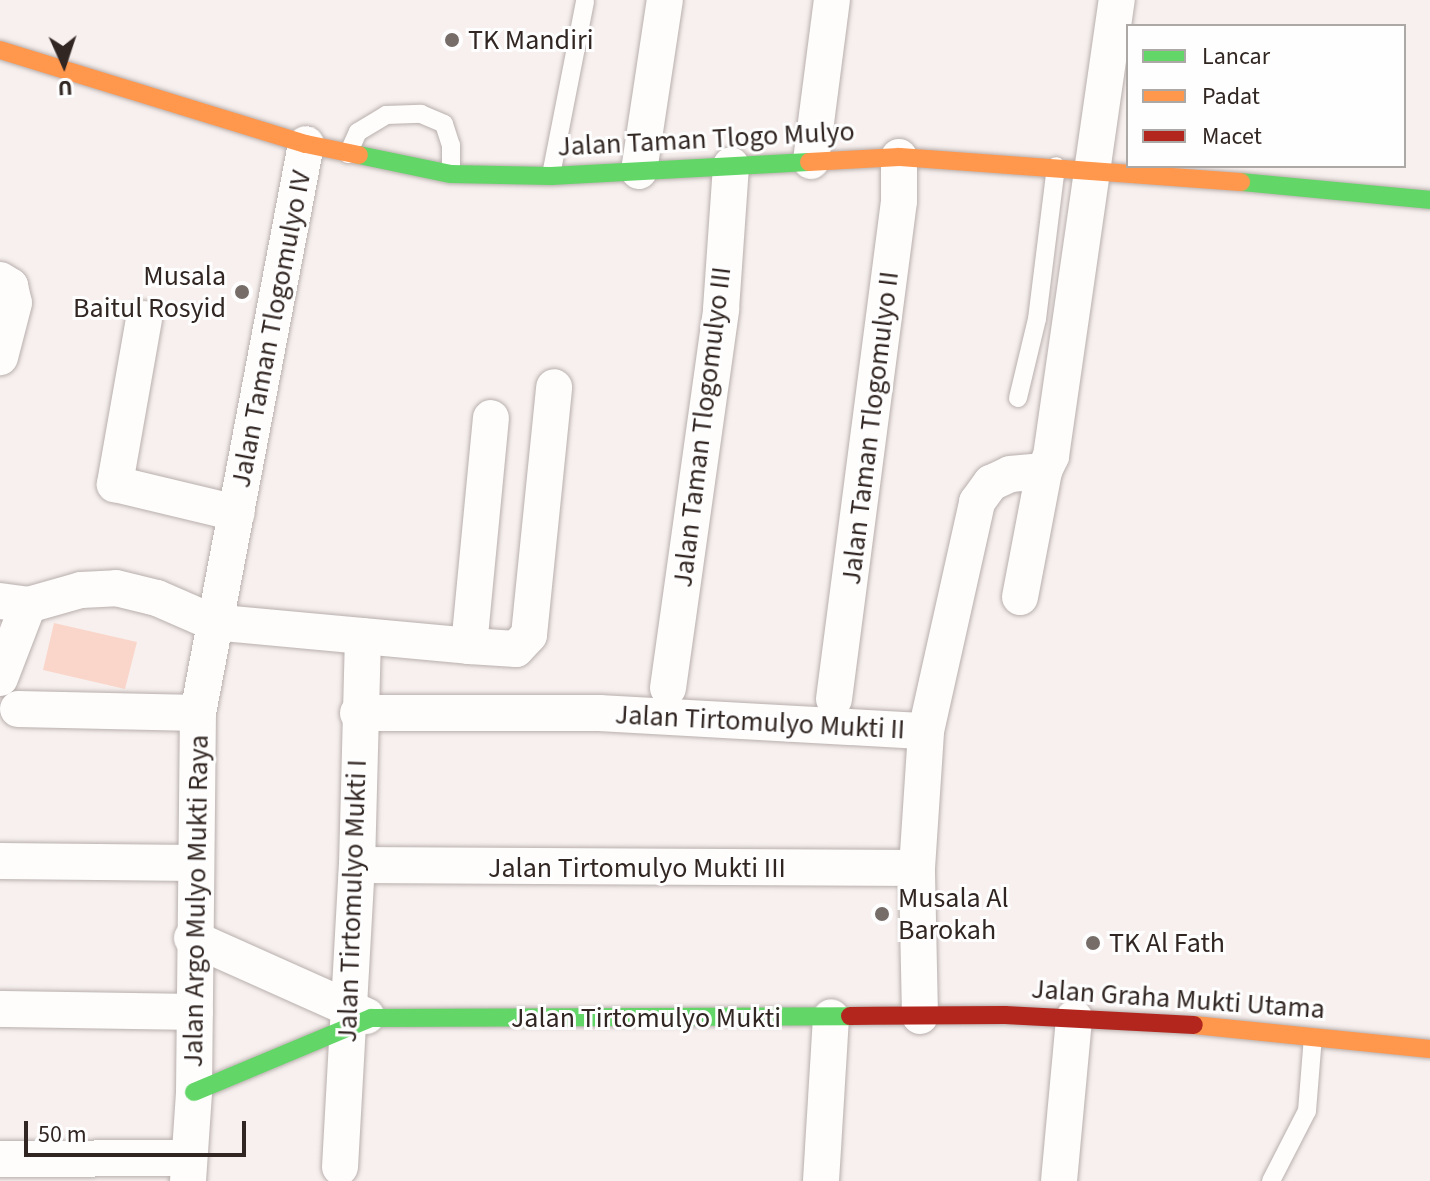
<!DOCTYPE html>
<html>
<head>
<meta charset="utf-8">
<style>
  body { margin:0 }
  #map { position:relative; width:1430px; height:1181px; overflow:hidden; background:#f7f0ee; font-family:"Source Sans 3",sans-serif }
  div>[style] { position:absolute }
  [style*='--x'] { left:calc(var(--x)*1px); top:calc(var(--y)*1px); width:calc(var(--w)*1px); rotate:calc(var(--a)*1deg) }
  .green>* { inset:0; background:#fad6ca }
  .roads { filter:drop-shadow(0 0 2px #b8afad) drop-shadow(0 0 2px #b8afad) }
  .lane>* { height:18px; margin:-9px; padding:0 9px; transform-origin:9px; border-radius:9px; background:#fefdfc }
  .street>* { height:36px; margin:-18px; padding:0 18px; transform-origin:18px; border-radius:18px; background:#fefdfc }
  .fast>* { height:18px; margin:-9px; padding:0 9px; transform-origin:9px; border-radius:9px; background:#63d668 }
  .slow>* { height:18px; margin:-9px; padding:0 9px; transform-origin:9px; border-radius:9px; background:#ff974d }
  .jam>* { height:18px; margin:-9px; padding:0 9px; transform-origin:9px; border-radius:9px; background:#b3261e }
  .dots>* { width:22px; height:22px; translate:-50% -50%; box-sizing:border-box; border:4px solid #fefefe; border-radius:50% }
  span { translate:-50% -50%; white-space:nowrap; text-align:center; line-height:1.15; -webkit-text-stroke:6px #fefefe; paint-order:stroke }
  .poi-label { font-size:28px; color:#312622 }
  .left { translate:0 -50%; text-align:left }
  .right { translate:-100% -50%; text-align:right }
  .street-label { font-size:28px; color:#312622 }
  .legend { position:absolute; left:1126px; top:24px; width:280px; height:144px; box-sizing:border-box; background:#fefefe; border:2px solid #aca8a6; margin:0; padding:10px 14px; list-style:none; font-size:24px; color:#312622 }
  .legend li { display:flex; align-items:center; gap:16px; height:40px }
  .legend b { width:40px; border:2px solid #aca8a6 }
  .north { position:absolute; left:24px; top:24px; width:80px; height:80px; -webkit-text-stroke:6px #fefefe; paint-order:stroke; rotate:177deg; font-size:22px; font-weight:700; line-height:32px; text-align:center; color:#312622 }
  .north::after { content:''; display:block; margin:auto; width:28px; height:36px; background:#312622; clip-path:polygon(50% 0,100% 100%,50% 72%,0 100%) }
  .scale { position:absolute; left:24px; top:1121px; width:222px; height:36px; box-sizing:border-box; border:4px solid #312622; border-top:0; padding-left:10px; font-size:24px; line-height:28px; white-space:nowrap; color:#312622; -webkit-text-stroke:6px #fefefe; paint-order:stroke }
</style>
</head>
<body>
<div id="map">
  <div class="green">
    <i style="clip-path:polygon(54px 623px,137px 642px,125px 689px,43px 670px)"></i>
  </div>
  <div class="roads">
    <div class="lane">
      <i style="--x:348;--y:154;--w:24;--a:-66"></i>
      <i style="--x:358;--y:132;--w:33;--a:-31"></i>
      <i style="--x:386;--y:115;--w:35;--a:-2"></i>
      <i style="--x:421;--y:114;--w:25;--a:23"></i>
      <i style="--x:444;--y:124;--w:22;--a:72"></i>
      <i style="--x:451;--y:145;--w:29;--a:90"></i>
      <i style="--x:551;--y:175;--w:177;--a:-78.9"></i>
      <i style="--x:1018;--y:398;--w:81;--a:-76.5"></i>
      <i style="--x:1037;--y:319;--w:154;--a:-82.9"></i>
      <i style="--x:1271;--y:1181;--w:79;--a:-62.8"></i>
      <i style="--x:1307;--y:1111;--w:74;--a:-85.4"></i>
    </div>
    <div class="street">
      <i style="--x:811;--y:161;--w:162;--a:-82.6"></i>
      <i style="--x:639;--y:171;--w:173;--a:-81.4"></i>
      <i style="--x:0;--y:280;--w:12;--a:31"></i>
      <i style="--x:10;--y:286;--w:17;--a:77"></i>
      <i style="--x:14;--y:303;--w:56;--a:104.5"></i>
      <i style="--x:144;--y:319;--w:168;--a:100"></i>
      <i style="--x:115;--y:484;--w:125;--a:13.4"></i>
      <i style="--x:1020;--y:597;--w:128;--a:-79.2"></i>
      <i style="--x:0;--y:601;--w:28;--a:8"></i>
      <i style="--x:28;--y:605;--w:55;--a:-15.8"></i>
      <i style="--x:81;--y:590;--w:35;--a:-3"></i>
      <i style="--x:116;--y:588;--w:42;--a:13.7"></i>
      <i style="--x:157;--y:598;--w:60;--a:23.6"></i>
      <i style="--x:212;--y:622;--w:258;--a:5.3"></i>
      <i style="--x:469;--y:646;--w:229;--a:-84.5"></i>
      <i style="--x:469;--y:646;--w:47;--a:3.7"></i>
      <i style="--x:516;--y:649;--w:19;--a:-47"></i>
      <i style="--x:529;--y:635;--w:249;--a:-84.2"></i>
      <i style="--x:0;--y:678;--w:78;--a:-69"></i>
      <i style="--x:668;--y:688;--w:383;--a:-82"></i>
      <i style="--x:721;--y:309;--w:144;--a:-86"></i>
      <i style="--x:834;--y:699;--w:502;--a:-82.56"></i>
      <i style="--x:899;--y:201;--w:44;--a:-90"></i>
      <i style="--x:18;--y:709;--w:180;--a:1.3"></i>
      <i style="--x:358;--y:713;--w:241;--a:0"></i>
      <i style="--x:599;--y:713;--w:327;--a:3.2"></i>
      <i style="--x:0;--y:861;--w:196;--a:0.6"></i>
      <i style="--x:357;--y:865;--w:560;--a:0.31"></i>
      <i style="--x:192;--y:938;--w:191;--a:24.1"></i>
      <i style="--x:0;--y:1009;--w:195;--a:0.9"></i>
      <i style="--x:920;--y:1016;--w:148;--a:-91.2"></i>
      <i style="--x:917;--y:868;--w:137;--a:-86.2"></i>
      <i style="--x:926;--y:731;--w:235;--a:-77.4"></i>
      <i style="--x:977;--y:502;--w:24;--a:-54"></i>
      <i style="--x:991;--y:483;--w:21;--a:-25"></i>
      <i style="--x:1010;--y:474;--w:34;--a:-5"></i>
      <i style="--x:1044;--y:471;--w:17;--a:-65"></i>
      <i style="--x:1051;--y:456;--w:461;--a:-81.8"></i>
      <i style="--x:0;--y:1159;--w:189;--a:-0.3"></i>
      <i style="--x:340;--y:1167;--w:302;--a:-86.8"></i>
      <i style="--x:357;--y:865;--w:229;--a:-88.5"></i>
      <i style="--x:188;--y:1181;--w:89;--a:-86.1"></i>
      <i style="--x:194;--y:1092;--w:379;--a:-89.4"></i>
      <i style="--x:198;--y:713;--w:579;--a:-79.25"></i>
      <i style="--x:821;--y:1181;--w:164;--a:-86.5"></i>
      <i style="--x:1059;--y:1181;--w:164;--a:-84.7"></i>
    </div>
    <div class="fast">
      <i style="--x:359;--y:155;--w:94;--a:11.7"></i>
      <i style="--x:451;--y:174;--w:100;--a:1.1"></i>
      <i style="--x:551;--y:176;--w:258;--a:-3.1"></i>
      <i style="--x:1241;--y:182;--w:190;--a:5.4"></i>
      <i style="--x:194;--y:1092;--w:192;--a:-22.7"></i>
      <i style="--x:371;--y:1018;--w:479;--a:-0.2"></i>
    </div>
    <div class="slow">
      <i style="--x:0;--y:50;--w:320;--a:17.1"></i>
      <i style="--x:306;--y:144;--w:54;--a:11.7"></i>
      <i style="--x:809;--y:162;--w:90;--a:-3.2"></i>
      <i style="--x:899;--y:157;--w:343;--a:4.2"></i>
      <i style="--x:1194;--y:1025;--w:237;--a:5.8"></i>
    </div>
    <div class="jam">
      <i style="--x:850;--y:1016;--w:155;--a:-0.4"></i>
      <i style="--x:1005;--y:1015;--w:189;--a:3"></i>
    </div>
  </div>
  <div class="dots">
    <i style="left:452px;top:40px;background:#766d69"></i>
    <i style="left:242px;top:292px;background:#766d69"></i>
    <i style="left:882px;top:914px;background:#766d69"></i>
    <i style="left:1093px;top:943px;background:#766d69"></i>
  </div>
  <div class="poi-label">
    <span class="left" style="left:468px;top:40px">TK Mandiri</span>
    <span class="right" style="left:226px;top:292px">Musala<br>Baitul Rosyid</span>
    <span class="left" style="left:898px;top:914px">Musala Al<br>Barokah</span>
    <span class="left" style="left:1109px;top:943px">TK Al Fath</span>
  </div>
  <div class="street-label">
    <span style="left:706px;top:139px;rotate:-3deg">Jalan Taman Tlogo Mulyo</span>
    <span style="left:271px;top:329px;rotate:-79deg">Jalan Taman Tlogomulyo IV</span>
    <span style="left:702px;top:427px;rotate:-83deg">Jalan Taman Tlogomulyo III</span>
    <span style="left:870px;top:428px;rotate:-83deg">Jalan Taman Tlogomulyo II</span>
    <span style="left:760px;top:722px;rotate:3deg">Jalan Tirtomulyo Mukti II</span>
    <span style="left:637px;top:868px">Jalan Tirtomulyo Mukti III</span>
    <span style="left:196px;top:901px;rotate:-89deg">Jalan Argo Mulyo Mukti Raya</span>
    <span style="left:352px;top:901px;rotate:-88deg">Jalan Tirtomulyo Mukti I</span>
    <span style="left:1178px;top:999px;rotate:4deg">Jalan Graha Mukti Utama</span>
    <span style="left:646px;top:1018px">Jalan Tirtomulyo Mukti</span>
  </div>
  <ul class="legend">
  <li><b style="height:10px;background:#63d668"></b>Lancar</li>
  <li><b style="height:10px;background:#ff974d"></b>Padat</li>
  <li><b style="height:10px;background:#b3261e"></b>Macet</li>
  </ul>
  <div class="north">U</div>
  <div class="scale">50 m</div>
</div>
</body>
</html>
